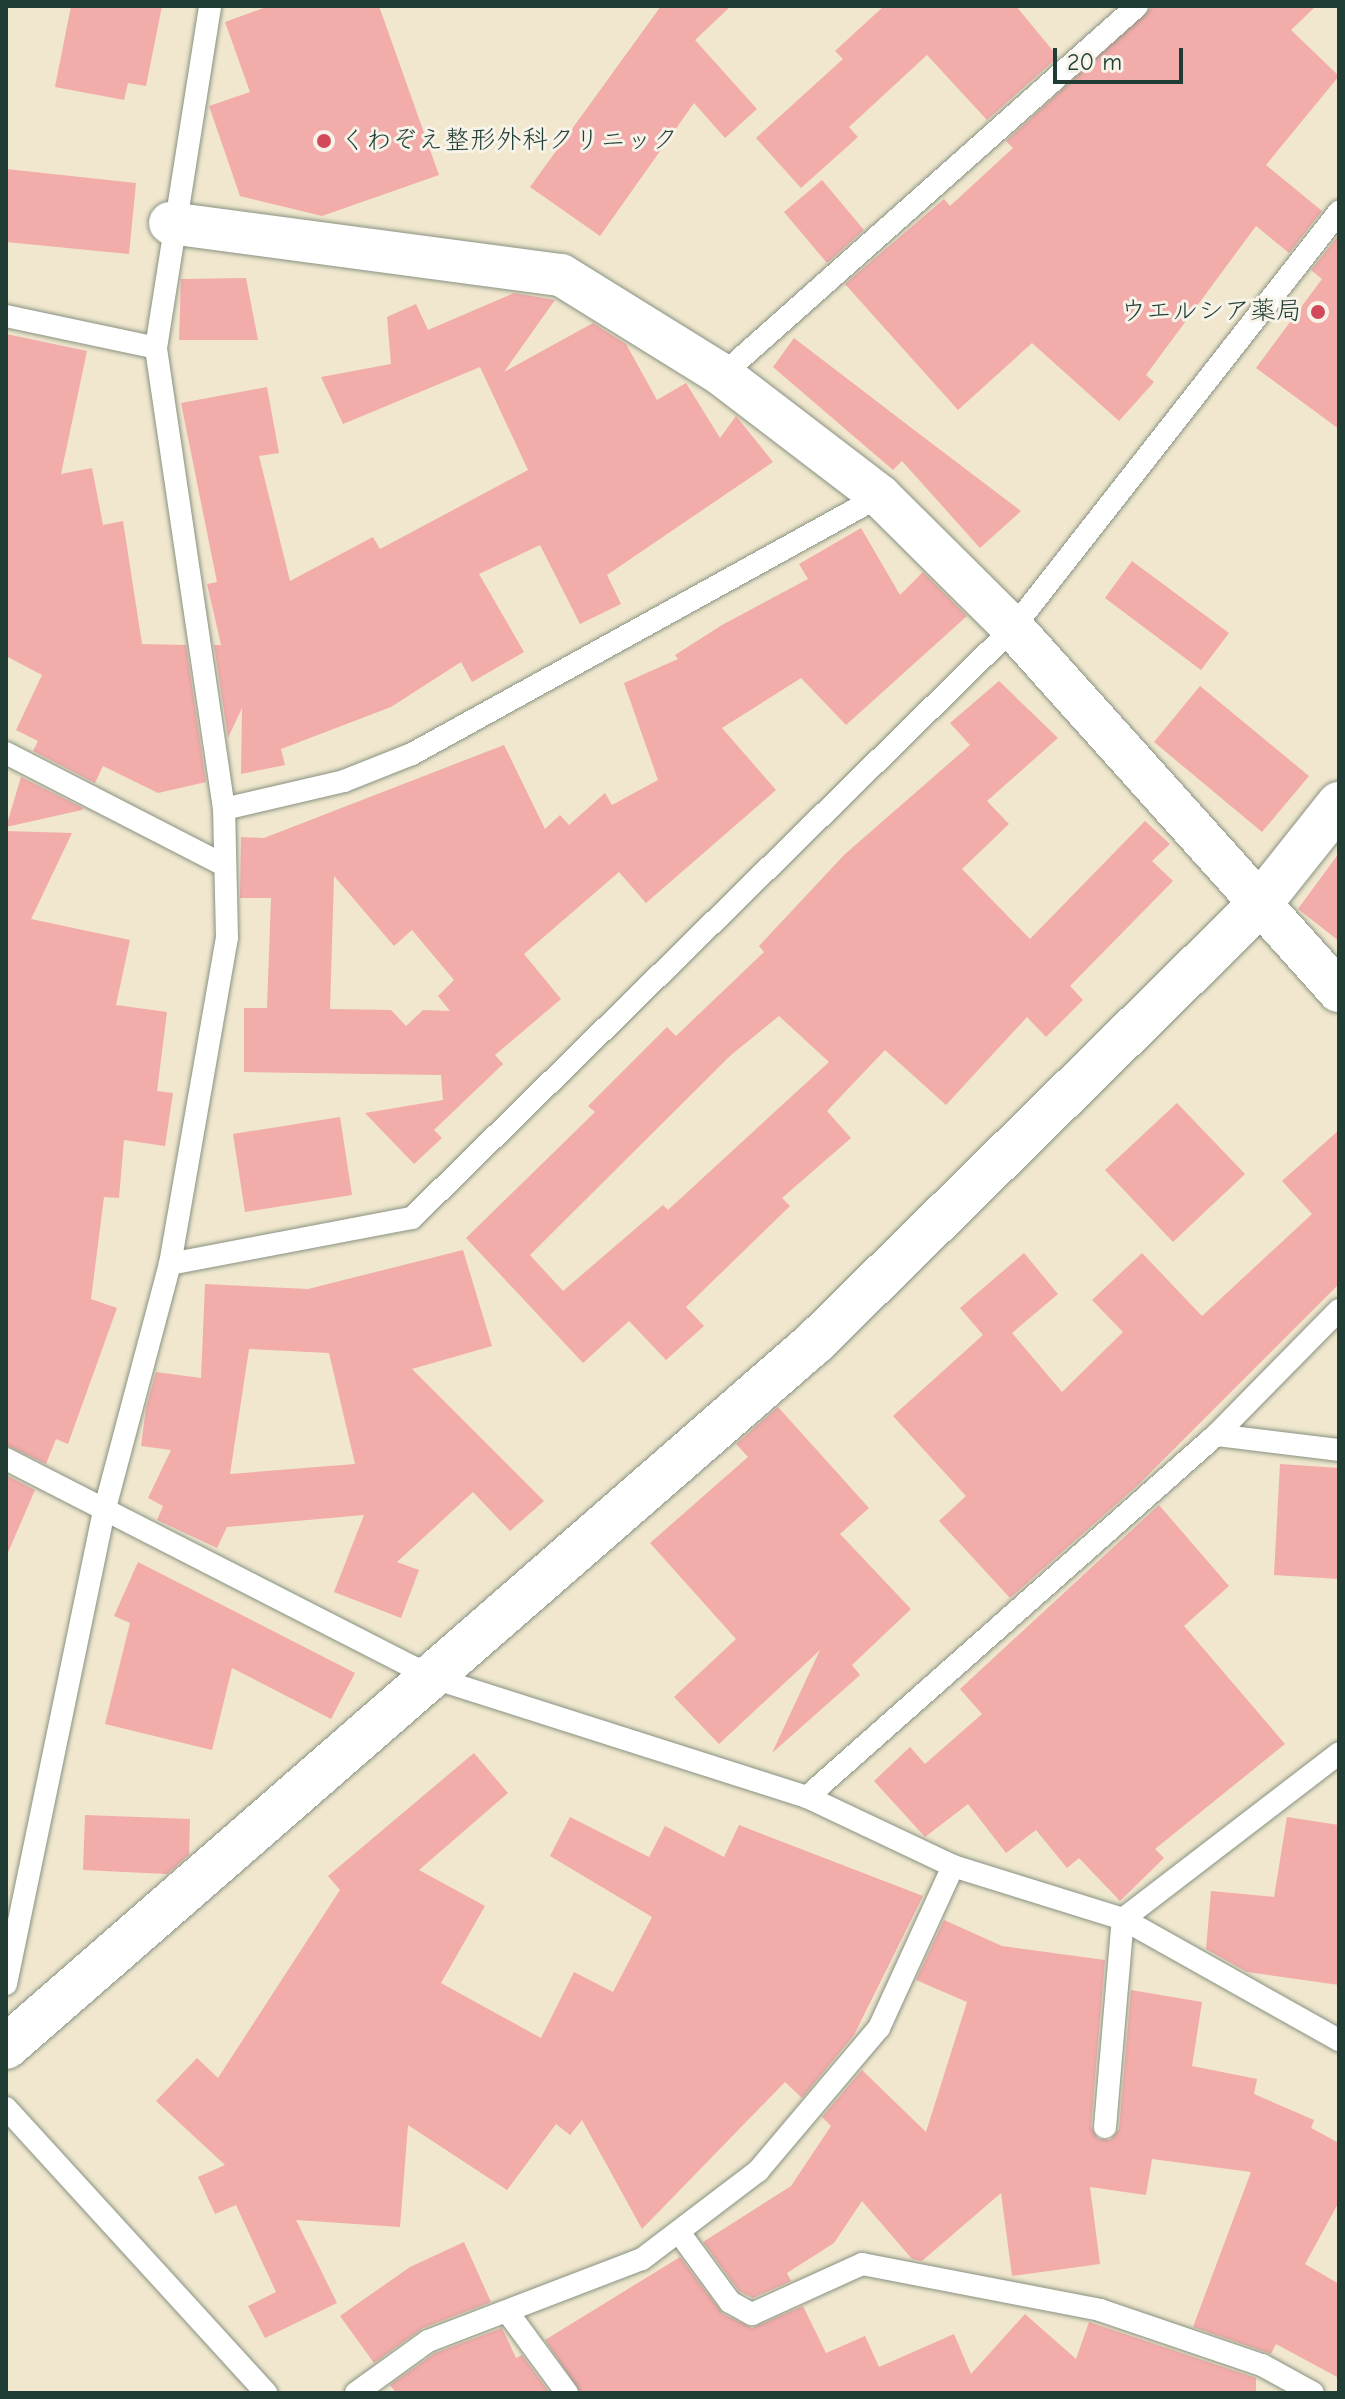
<!DOCTYPE html>
<html>
<head>
<meta charset="utf-8">
<style>
  body { margin:0 }
  #map { position:relative; width:1345px; height:2399px; overflow:hidden; background:#f0e7ce; font-family:"Comic Neue","Klee One",sans-serif }
  div>[style] { position:absolute }
  [style*='--x'] { left:calc(var(--x)*1px); top:calc(var(--y)*1px); width:calc(var(--w)*1px); rotate:calc(var(--a)*1deg) }
  .building>* { inset:0; background:#f2acaa }
  .roads { filter:drop-shadow(0 0 2px #889281) drop-shadow(0 0 2px #889281) }
  .service>* { height:22px; margin:-11px; padding:0 11px; transform-origin:11px; border-radius:11px; background:#fff }
  .minor>* { height:42px; margin:-21px; padding:0 21px; transform-origin:21px; border-radius:21px; background:#fff }
  .tertiary>* { height:44px; margin:-22px; padding:0 22px; transform-origin:22px; border-radius:22px; background:#fff }
  .dots>* { width:22px; height:22px; translate:-50% -50%; box-sizing:border-box; border:4px solid #f7f3e8; border-radius:50% }
  span { translate:-50% -50%; white-space:nowrap; text-align:center; line-height:1.15; -webkit-text-stroke:6px #f7f3e8; paint-order:stroke }
  .poi-label { font-size:26px; color:#1f3d34 }
  .left { translate:0 -50%; text-align:left }
  .right { translate:-100% -50%; text-align:right }
  .frame { position:absolute; inset:0; border:8px solid #1f3d34; pointer-events:none }
  .scale { position:absolute; left:1053px; top:48px; width:130px; height:36px; box-sizing:border-box; border:4px solid #1f3d34; border-top:0; padding-left:10px; font-size:24px; line-height:28px; white-space:nowrap; color:#1f3d34; -webkit-text-stroke:6px #f7f3e8; paint-order:stroke }
</style>
</head>
<body>
<div id="map">
  <div class="building">
    <i style="clip-path:polygon(71px 6px,162px 6px,146px 86px,128px 83px,124px 100px,55px 87px)"></i>
    <i style="clip-path:polygon(269px 6px,379px 6px,439px 175px,322px 216px,240px 196px,209px 106px,250px 92px,225px 22px)"></i>
    <i style="clip-path:polygon(661px 6px,731px 6px,695px 40px,757px 109px,725px 138px,694px 103px,600px 236px,530px 187px)"></i>
    <i style="clip-path:polygon(884px 6px,1016px 6px,1058px 57px,987px 120px,927px 55px,849px 127px,858px 137px,801px 188px,756px 138px,843px 59px,835px 51px)"></i>
    <i style="clip-path:polygon(1153px 6px,1316px 6px,1291px 30px,1339px 76px,1266px 165px,1322px 211px,1289px 253px,1256px 226px,1146px 375px,1154px 382px,1119px 421px,1032px 343px,958px 410px,845px 284px,944px 199px,950px 206px,1013px 148px,1006px 141px)"></i>
    <i style="clip-path:polygon(6px 169px,136px 183px,129px 254px,6px 242px)"></i>
    <i style="clip-path:polygon(822px 180px,864px 230px,827px 263px,784px 212px)"></i>
    <i style="clip-path:polygon(1339px 235px,1339px 429px,1256px 368px,1322px 279px,1311px 270px)"></i>
    <i style="clip-path:polygon(246px 278px,258px 340px,179px 340px,181px 279px)"></i>
    <i style="clip-path:polygon(514px 293px,555px 300px,504px 372px,593px 323px,626px 344px,657px 400px,686px 383px,720px 438px,736px 416px,773px 462px,607px 575px,621px 604px,580px 624px,540px 545px,479px 574px,524px 652px,472px 682px,461px 662px,391px 707px,281px 749px,285px 765px,241px 774px,242px 708px,228px 738px,214px 645px,221px 645px,207px 584px,217px 582px,181px 403px,267px 387px,279px 453px,259px 456px,290px 581px,373px 537px,380px 549px,528px 470px,480px 367px,343px 424px,321px 377px,391px 364px,387px 317px,416px 304px,428px 330px)"></i>
    <i style="clip-path:polygon(6px 334px,87px 351px,61px 474px,92px 468px,103px 525px,123px 521px,142px 644px,186px 645px,206px 782px,158px 793px,103px 766px,95px 783px,33px 751px,38px 741px,16px 730px,42px 675px,6px 656px)"></i>
    <i style="clip-path:polygon(794px 338px,922px 436px,1021px 511px,980px 548px,902px 461px,893px 470px,773px 367px)"></i>
    <i style="clip-path:polygon(evenodd,861px 528px,900px 595px,923px 572px,967px 616px,846px 725px,801px 678px,722px 728px,776px 790px,646px 903px,619px 872px,524px 954px,561px 999px,495px 1055px,503px 1064px,434px 1130px,442px 1138px,414px 1164px,365px 1113px,443px 1100px,441px 1075px,244px 1072px,244px 1008px,267px 1008px,271px 898px,240px 898px,241px 837px,264px 838px,504px 745px,545px 829px,560px 815px,569px 825px,605px 793px,612px 805px,658px 780px,624px 683px,678px 659px,675px 655px,722px 625px,808px 579px,799px 564px,861px 528px,334px 876px,394px 946px,412px 930px,454px 980px,438px 996px,450px 1011px,423px 1010px,406px 1026px,391px 1010px,330px 1009px,334px 876px)"></i>
    <i style="clip-path:polygon(1132px 561px,1229px 633px,1201px 670px,1105px 598px)"></i>
    <i style="clip-path:polygon(evenodd,999px 681px,1058px 738px,987px 801px,1009px 824px,962px 869px,1030px 939px,1145px 821px,1170px 844px,1152px 861px,1173px 881px,1070px 986px,1083px 1000px,1046px 1037px,1027px 1017px,946px 1105px,885px 1050px,827px 1111px,851px 1138px,782px 1198px,790px 1206px,686px 1307px,704px 1326px,666px 1360px,629px 1321px,583px 1363px,466px 1238px,595px 1112px,588px 1106px,667px 1027px,676px 1036px,764px 952px,759px 946px,844px 855px,970px 745px,950px 723px,999px 681px,779px 1016px,829px 1062px,668px 1210px,663px 1205px,563px 1291px,530px 1255px,731px 1055px,779px 1016px)"></i>
    <i style="clip-path:polygon(1200px 686px,1309px 776px,1262px 832px,1154px 742px)"></i>
    <i style="clip-path:polygon(21px 777px,83px 808px,82px 810px,6px 827px)"></i>
    <i style="clip-path:polygon(6px 831px,72px 833px,31px 919px,130px 940px,116px 1005px,167px 1012px,157px 1091px,173px 1093px,165px 1146px,124px 1140px,119px 1198px,104px 1197px,91px 1299px,117px 1308px,68px 1444px,56px 1439px,46px 1464px,6px 1445px)"></i>
    <i style="clip-path:polygon(1339px 853px,1339px 941px,1298px 909px)"></i>
    <i style="clip-path:polygon(1177px 1103px,1245px 1174px,1173px 1242px,1105px 1170px)"></i>
    <i style="clip-path:polygon(340px 1117px,352px 1195px,245px 1212px,233px 1134px)"></i>
    <i style="clip-path:polygon(1339px 1130px,1339px 1284px,1140px 1483px,1010px 1598px,939px 1521px,966px 1496px,893px 1416px,983px 1335px,960px 1308px,1024px 1253px,1058px 1294px,1012px 1333px,1062px 1392px,1123px 1332px,1092px 1300px,1142px 1253px,1202px 1316px,1312px 1214px,1282px 1181px)"></i>
    <i style="clip-path:polygon(evenodd,463px 1250px,492px 1346px,412px 1369px,544px 1501px,510px 1531px,473px 1492px,397px 1562px,419px 1570px,401px 1618px,334px 1592px,364px 1515px,227px 1527px,217px 1548px,157px 1520px,163px 1506px,148px 1498px,171px 1450px,141px 1446px,146px 1408px,156px 1372px,201px 1378px,205px 1284px,308px 1289px,463px 1250px,249px 1349px,329px 1353px,355px 1464px,230px 1474px,249px 1349px)"></i>
    <i style="clip-path:polygon(778px 1407px,869px 1508px,840px 1534px,911px 1609px,852px 1665px,860px 1675px,772px 1753px,820px 1650px,719px 1744px,674px 1697px,736px 1639px,650px 1543px,748px 1457px,736px 1444px)"></i>
    <i style="clip-path:polygon(1280px 1464px,1339px 1468px,1339px 1579px,1274px 1575px)"></i>
    <i style="clip-path:polygon(6px 1475px,35px 1490px,6px 1557px)"></i>
    <i style="clip-path:polygon(1159px 1505px,1229px 1586px,1184px 1626px,1285px 1744px,1155px 1849px,1164px 1858px,1120px 1901px,1079px 1858px,1067px 1868px,1036px 1830px,1006px 1853px,968px 1804px,925px 1837px,874px 1781px,910px 1747px,925px 1764px,982px 1714px,960px 1689px)"></i>
    <i style="clip-path:polygon(138px 1562px,355px 1673px,331px 1719px,232px 1668px,212px 1750px,105px 1724px,130px 1623px,114px 1616px)"></i>
    <i style="clip-path:polygon(474px 1753px,508px 1793px,419px 1870px,485px 1906px,441px 1983px,541px 2038px,574px 1972px,613px 1992px,652px 1917px,550px 1856px,570px 1817px,649px 1857px,665px 1826px,724px 1857px,739px 1825px,923px 1896px,854px 2035px,802px 2098px,785px 2082px,642px 2229px,582px 2120px,570px 2135px,556px 2124px,507px 2190px,408px 2125px,400px 2227px,296px 2220px,337px 2303px,265px 2338px,248px 2306px,276px 2292px,236px 2205px,215px 2214px,198px 2177px,225px 2165px,156px 2101px,197px 2058px,218px 2078px,340px 1890px,328px 1876px)"></i>
    <i style="clip-path:polygon(85px 1815px,190px 1819px,189px 1855px,167px 1874px,83px 1870px)"></i>
    <i style="clip-path:polygon(1287px 1817px,1339px 1825px,1339px 1985px,1247px 1972px,1206px 1949px,1211px 1891px,1274px 1897px)"></i>
    <i style="clip-path:polygon(944px 1920px,1002px 1946px,1105px 1960px,1091px 2126px,1098px 2139px,1110px 2140px,1119px 2129px,1131px 1990px,1202px 2002px,1192px 2066px,1257px 2079px,1254px 2094px,1314px 2120px,1311px 2128px,1339px 2143px,1339px 2202px,1305px 2264px,1339px 2284px,1339px 2378px,1276px 2344px,1271px 2354px,1193px 2327px,1251px 2172px,1152px 2159px,1146px 2195px,1090px 2187px,1100px 2264px,1012px 2276px,1001px 2193px,922px 2261px,912px 2259px,862px 2201px,834px 2243px,787px 2273px,791px 2281px,753px 2298px,739px 2291px,703px 2242px,791px 2186px,831px 2126px,822px 2117px,862px 2070px,926px 2132px,967px 2002px,916px 1980px)"></i>
    <i style="clip-path:polygon(464px 2242px,491px 2302px,423px 2328px,374px 2363px,340px 2316px,410px 2267px)"></i>
    <i style="clip-path:polygon(680px 2257px,723px 2314px,752px 2328px,803px 2306px,826px 2353px,865px 2336px,879px 2367px,954px 2334px,971px 2374px,1025px 2314px,1076px 2359px,1089px 2322px,1256px 2378px,1256px 2393px,581px 2393px,545px 2340px)"></i>
    <i style="clip-path:polygon(502px 2328px,516px 2358px,522px 2355px,550px 2393px,396px 2393px,390px 2385px,435px 2353px)"></i>
  </div>
  <div class="roads">
    <div class="service">
      <i style="--x:6;--y:316;--w:153;--a:12"></i>
      <i style="--x:722;--y:375;--w:555;--a:-41.64"></i>
      <i style="--x:6;--y:753;--w:241;--a:27.2"></i>
      <i style="--x:224;--y:809;--w:123;--a:-13.1"></i>
      <i style="--x:344;--y:781;--w:73;--a:-21.7"></i>
      <i style="--x:412;--y:754;--w:534;--a:-28.87"></i>
      <i style="--x:170;--y:1264;--w:246;--a:-10.8"></i>
      <i style="--x:412;--y:1218;--w:842;--a:-44.47"></i>
      <i style="--x:1013;--y:628;--w:529;--a:-51.92"></i>
      <i style="--x:1216;--y:1435;--w:124;--a:7"></i>
      <i style="--x:6;--y:1459;--w:481;--a:27.1"></i>
      <i style="--x:434;--y:1678;--w:392;--a:17.7"></i>
      <i style="--x:807;--y:1797;--w:161;--a:25.3"></i>
      <i style="--x:953;--y:1866;--w:178;--a:17.3"></i>
      <i style="--x:1123;--y:1919;--w:248;--a:29.3"></i>
      <i style="--x:807;--y:1797;--w:546;--a:-41.51"></i>
      <i style="--x:1216;--y:1435;--w:175;--a:-45.5"></i>
      <i style="--x:6;--y:1984;--w:486;--a:-78.3"></i>
      <i style="--x:105;--y:1508;--w:253;--a:-75.1"></i>
      <i style="--x:170;--y:1264;--w:331;--a:-80.1"></i>
      <i style="--x:227;--y:938;--w:129;--a:-91.3"></i>
      <i style="--x:224;--y:809;--w:466;--a:-98.4"></i>
      <i style="--x:156;--y:348;--w:346;--a:-81"></i>
      <i style="--x:6;--y:2108;--w:386;--a:47.6"></i>
      <i style="--x:1105;--y:2127;--w:209;--a:-85.1"></i>
      <i style="--x:1123;--y:1919;--w:272;--a:-37.5"></i>
      <i style="--x:681;--y:2235;--w:83;--a:53.8"></i>
      <i style="--x:730;--y:2302;--w:25;--a:29"></i>
      <i style="--x:752;--y:2314;--w:121;--a:-24.4"></i>
      <i style="--x:862;--y:2264;--w:242;--a:10.9"></i>
      <i style="--x:1100;--y:2310;--w:171;--a:18.8"></i>
      <i style="--x:1262;--y:2365;--w:58;--a:28.8"></i>
      <i style="--x:509;--y:2314;--w:98;--a:53.7"></i>
      <i style="--x:356;--y:2393;--w:89;--a:-35.8"></i>
      <i style="--x:428;--y:2341;--w:229;--a:-21"></i>
      <i style="--x:642;--y:2259;--w:146;--a:-37.2"></i>
      <i style="--x:758;--y:2171;--w:187;--a:-49.8"></i>
      <i style="--x:879;--y:2028;--w:178;--a:-65.4"></i>
    </div>
    <div class="minor">
      <i style="--x:170;--y:223;--w:394;--a:7.6"></i>
      <i style="--x:561;--y:275;--w:190;--a:31.8"></i>
      <i style="--x:722;--y:375;--w:199;--a:37.4"></i>
      <i style="--x:880;--y:496;--w:187;--a:44.8"></i>
      <i style="--x:1013;--y:628;--w:488;--a:48.1"></i>
    </div>
    <div class="tertiary">
      <i style="--x:6;--y:2047;--w:1073;--a:-41.07"></i>
      <i style="--x:815;--y:1342;--w:620;--a:-44.54"></i>
      <i style="--x:1257;--y:907;--w:132;--a:-51.5"></i>
    </div>
  </div>
  <div class="dots">
    <i style="left:324px;top:141px;background:#d1495b"></i>
    <i style="left:1318px;top:312px;background:#d1495b"></i>
  </div>
  <div class="poi-label">
    <span class="left" style="left:340px;top:141px">くわぞえ整形外科クリニック</span>
    <span class="right" style="left:1302px;top:312px">ウエルシア薬局</span>
  </div>
  <div class="frame"></div>
  <div class="scale">20 m</div>
</div>
</body>
</html>
